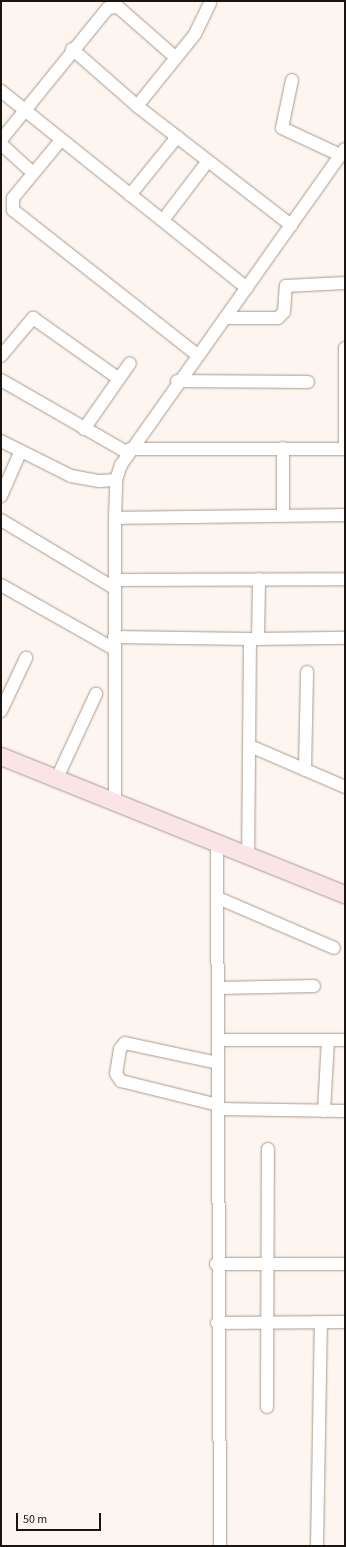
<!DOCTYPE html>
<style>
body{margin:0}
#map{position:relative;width:346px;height:1547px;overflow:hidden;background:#fdf6f0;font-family:"Source Sans 3",sans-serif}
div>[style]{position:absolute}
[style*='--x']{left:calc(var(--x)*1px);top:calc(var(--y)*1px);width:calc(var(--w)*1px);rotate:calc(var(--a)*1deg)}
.roads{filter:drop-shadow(0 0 1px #a9998c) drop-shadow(0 0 1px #a9998c)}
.street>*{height:12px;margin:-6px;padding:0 6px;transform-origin:6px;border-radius:6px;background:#fff}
.secondary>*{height:17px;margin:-8.5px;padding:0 8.5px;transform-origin:8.5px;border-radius:8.5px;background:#fae4e5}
span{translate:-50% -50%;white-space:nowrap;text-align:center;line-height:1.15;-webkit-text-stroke:3px #fdf6f0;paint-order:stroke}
.frame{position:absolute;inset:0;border:2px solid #1a1510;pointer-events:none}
.scale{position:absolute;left:16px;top:1513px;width:85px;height:18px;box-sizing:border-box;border:2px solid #1a1510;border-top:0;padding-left:5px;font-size:12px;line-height:14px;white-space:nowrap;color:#1a1510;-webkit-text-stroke:3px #fdf6f0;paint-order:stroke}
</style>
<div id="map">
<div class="roads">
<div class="street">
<i style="--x:72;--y:49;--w:86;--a:41.2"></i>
<i style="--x:137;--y:106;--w:195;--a:37.7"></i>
<i style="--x:292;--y:80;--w:49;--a:101.8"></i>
<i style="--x:282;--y:128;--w:64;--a:25"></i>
<i style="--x:1;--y:91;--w:315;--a:38.7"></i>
<i style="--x:137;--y:106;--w:92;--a:-51.1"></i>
<i style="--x:195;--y:34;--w:34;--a:-64"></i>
<i style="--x:1;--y:140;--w:170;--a:-51"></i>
<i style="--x:108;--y:8;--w:10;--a:-6"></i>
<i style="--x:118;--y:7;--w:77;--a:41.3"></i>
<i style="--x:61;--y:140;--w:75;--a:129.6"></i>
<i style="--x:13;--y:198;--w:12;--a:90"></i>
<i style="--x:13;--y:210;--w:233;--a:38.2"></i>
<i style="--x:1;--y:144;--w:43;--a:42.2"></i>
<i style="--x:130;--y:195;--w:75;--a:-51"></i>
<i style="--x:163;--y:220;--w:74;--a:-52.7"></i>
<i style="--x:225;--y:318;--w:53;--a:0"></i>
<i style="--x:278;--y:318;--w:8;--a:-45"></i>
<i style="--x:284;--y:312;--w:26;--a:-86"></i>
<i style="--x:286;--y:286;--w:59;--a:-2.9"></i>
<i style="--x:1;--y:356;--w:50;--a:-49.9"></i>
<i style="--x:33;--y:318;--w:105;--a:35.3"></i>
<i style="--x:1;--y:380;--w:146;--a:29.9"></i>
<i style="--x:177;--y:381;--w:131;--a:0.4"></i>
<i style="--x:84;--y:429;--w:80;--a:-55.1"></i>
<i style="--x:1;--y:441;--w:78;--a:26.6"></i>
<i style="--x:71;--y:476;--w:29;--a:10"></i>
<i style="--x:100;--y:481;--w:16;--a:-4"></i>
<i style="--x:283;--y:448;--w:66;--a:90"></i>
<i style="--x:130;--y:449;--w:215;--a:0"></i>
<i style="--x:345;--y:449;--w:101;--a:-90"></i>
<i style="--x:1;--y:496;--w:47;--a:-66.2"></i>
<i style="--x:115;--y:518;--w:230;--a:-0.7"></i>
<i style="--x:1;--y:520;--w:132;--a:31"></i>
<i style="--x:115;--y:580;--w:230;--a:-0.2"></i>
<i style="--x:1;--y:585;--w:130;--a:29.5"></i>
<i style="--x:114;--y:637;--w:136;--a:0.8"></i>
<i style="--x:250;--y:639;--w:215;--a:90.5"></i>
<i style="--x:251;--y:639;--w:7;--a:0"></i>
<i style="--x:258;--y:639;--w:60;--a:-89"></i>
<i style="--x:258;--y:639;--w:87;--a:-0.7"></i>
<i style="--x:1;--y:711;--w:59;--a:-64.7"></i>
<i style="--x:250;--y:746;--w:103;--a:23.3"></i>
<i style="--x:305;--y:770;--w:98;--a:-88.8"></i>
<i style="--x:57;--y:778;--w:93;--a:-65.1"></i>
<i style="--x:115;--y:801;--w:283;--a:-90"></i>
<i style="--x:115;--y:518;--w:38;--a:-88"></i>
<i style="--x:116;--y:480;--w:16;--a:-72"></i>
<i style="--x:121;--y:465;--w:387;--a:-54.7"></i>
<i style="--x:217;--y:842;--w:704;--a:89.76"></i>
<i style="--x:218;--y:898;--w:126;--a:23.3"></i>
<i style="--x:219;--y:988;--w:95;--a:-1.2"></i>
<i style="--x:218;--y:1040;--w:127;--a:0"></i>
<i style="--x:218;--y:1063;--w:95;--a:-167.9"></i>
<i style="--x:125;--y:1043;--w:8;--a:130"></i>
<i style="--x:120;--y:1049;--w:25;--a:99"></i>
<i style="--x:116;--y:1074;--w:9;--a:54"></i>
<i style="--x:121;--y:1081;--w:100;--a:13.9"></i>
<i style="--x:218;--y:1109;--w:127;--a:0.9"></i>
<i style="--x:324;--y:1111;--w:71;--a:-86.8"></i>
<i style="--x:216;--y:1264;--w:129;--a:0"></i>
<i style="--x:217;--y:1323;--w:128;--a:-0.4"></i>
<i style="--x:267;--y:1407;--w:258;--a:-89.8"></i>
<i style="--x:317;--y:1546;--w:224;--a:-89"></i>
</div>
<div class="secondary">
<i style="--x:1;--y:756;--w:371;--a:21.9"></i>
</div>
</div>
<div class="frame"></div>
<div class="scale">50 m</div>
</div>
